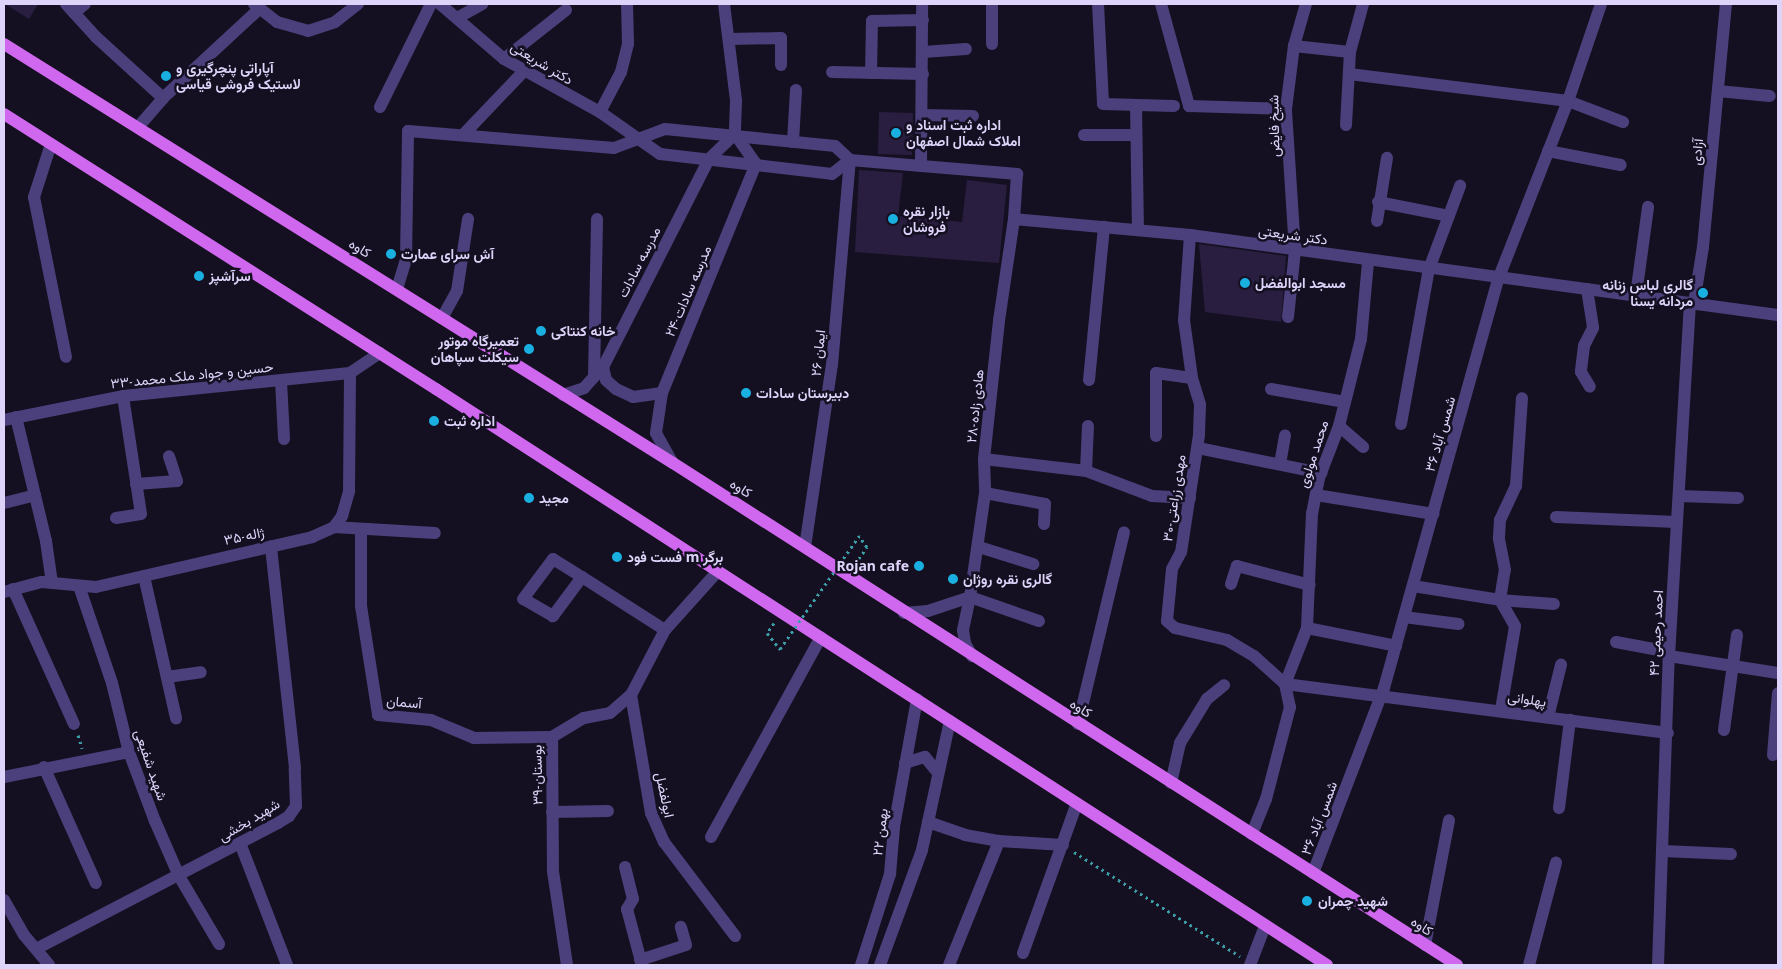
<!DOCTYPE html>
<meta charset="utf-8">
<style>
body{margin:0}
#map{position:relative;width:1782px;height:969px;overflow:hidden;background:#151021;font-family:"Noto Sans",Vazirmatn,sans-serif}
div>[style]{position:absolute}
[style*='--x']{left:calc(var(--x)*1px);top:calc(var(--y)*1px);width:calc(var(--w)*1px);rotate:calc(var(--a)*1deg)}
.building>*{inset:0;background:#2a1e40}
.path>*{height:3px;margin-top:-1.5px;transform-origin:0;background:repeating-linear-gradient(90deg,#3c9ea7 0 2.5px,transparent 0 6.5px)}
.minor>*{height:12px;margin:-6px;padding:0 6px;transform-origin:6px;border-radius:6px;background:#4b407b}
.major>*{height:12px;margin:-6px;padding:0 6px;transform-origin:6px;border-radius:6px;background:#cf68ee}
.path-bridge>*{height:3px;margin-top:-1.5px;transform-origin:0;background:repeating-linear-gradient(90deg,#3c9ea7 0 2.5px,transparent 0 6.5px)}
.dots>*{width:14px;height:14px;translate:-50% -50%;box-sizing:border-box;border:2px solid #151021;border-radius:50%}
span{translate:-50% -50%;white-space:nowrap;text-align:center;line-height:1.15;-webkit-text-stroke:5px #151021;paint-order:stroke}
.street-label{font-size:14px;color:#ded4fa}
.poi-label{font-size:14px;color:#ded4fa;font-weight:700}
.left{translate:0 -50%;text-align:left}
.right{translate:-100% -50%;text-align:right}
.frame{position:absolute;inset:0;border:5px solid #ded4fa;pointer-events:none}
</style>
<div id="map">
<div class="building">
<i style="clip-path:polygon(5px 4px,38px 4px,29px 19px)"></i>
<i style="clip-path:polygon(879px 112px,913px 113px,912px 155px,878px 154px)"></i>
<i style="clip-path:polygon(859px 170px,903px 173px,898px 216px,962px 222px,967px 180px,1007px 185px,999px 263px,855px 252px)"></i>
<i style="clip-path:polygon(1199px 244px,1286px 256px,1281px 322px,1205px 312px)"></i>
</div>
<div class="path">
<i style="--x:855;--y:564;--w:21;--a:-55"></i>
<i style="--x:867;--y:547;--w:14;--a:-126"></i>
<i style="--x:774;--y:623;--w:12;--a:125"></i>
<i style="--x:767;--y:633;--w:21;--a:51"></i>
<i style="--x:78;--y:735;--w:14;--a:73"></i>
<i style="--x:1074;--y:852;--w:196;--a:32.1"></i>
</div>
<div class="minor">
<i style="--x:66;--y:4;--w:45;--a:47.7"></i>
<i style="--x:96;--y:37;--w:91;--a:42.3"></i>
<i style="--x:254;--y:4;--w:29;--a:38"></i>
<i style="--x:277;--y:22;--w:32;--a:16"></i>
<i style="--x:308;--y:31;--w:28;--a:-18"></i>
<i style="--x:335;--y:22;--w:29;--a:-38"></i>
<i style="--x:440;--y:4;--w:84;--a:40.7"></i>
<i style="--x:504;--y:59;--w:110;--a:28.9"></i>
<i style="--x:600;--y:112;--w:73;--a:35"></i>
<i style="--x:660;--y:154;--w:173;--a:6.6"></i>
<i style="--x:832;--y:174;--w:23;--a:-38"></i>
<i style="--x:724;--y:4;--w:98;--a:82.9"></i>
<i style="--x:736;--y:101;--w:33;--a:92"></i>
<i style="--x:992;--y:4;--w:40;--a:90"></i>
<i style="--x:1098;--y:4;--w:100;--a:87.1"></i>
<i style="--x:1103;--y:104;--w:71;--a:1.6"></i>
<i style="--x:1161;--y:4;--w:106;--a:74.6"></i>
<i style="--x:1189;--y:106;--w:97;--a:1.8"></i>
<i style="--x:74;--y:13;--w:14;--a:-39"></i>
<i style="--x:457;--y:18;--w:29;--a:-29"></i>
<i style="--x:730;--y:39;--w:51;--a:-1.1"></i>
<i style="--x:781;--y:38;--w:27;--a:90"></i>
<i style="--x:1294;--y:46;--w:56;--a:6.1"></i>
<i style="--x:923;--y:52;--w:43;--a:-4"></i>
<i style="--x:504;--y:59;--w:79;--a:-38.3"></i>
<i style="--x:832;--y:72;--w:91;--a:1.3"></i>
<i style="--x:871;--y:73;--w:52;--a:-88.9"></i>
<i style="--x:872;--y:21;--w:51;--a:-1.1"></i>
<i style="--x:1349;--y:74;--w:221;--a:7"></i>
<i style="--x:1568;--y:101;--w:59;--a:20.9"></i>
<i style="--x:1718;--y:91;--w:52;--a:5.5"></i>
<i style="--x:1136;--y:105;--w:124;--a:89.1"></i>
<i style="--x:380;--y:107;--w:115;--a:-63.7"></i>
<i style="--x:600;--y:112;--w:45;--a:-62.3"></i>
<i style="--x:621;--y:72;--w:29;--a:-76"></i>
<i style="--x:628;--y:44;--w:40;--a:-91.4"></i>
<i style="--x:922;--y:115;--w:51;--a:1.1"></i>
<i style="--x:1346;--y:125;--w:73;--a:-86.9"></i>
<i style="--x:1350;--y:52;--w:50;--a:-74.8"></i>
<i style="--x:139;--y:126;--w:37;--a:-49"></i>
<i style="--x:163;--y:98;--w:129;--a:-42.8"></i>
<i style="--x:463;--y:135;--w:88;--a:-46.4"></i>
<i style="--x:1084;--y:135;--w:52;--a:0"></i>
<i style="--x:793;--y:142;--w:52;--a:-86.7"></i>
<i style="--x:51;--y:144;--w:56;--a:107.8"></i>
<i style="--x:34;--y:197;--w:163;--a:78.7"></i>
<i style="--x:1548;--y:151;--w:74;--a:10.9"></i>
<i style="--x:921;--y:166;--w:162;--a:-89.6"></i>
<i style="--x:1378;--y:202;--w:72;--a:11.2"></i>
<i style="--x:1014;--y:219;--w:103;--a:98.4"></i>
<i style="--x:999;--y:321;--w:139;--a:96.2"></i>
<i style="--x:984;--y:459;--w:34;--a:88"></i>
<i style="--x:985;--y:493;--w:105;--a:98.2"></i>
<i style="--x:970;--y:597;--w:73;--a:19.2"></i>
<i style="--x:1377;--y:221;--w:64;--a:-81"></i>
<i style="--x:1190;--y:235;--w:85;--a:94"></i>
<i style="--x:1184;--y:320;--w:59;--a:82.1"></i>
<i style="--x:1192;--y:378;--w:28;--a:73"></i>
<i style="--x:1200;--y:405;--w:30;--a:92"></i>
<i style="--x:1199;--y:435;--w:118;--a:98.7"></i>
<i style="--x:1181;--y:552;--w:19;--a:118"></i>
<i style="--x:1172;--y:569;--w:52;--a:95.5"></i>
<i style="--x:1167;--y:621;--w:11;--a:41"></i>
<i style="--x:1175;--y:628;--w:53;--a:13"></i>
<i style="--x:1227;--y:640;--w:31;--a:31"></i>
<i style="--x:1254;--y:656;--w:42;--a:42.1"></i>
<i style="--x:1285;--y:684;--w:24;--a:78"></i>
<i style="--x:1290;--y:707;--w:95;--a:104.6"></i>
<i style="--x:1266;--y:799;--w:38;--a:112"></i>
<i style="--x:1368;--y:262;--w:77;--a:95.2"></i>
<i style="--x:1361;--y:339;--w:90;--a:104.2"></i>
<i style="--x:1339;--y:426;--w:56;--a:111"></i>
<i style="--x:1319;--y:478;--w:36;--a:101"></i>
<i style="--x:1312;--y:513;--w:115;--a:92.5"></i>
<i style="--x:1307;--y:628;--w:60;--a:111.4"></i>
<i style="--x:1285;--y:684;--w:386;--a:7.3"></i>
<i style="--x:397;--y:289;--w:30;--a:-73"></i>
<i style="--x:406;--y:260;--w:129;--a:-89.1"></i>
<i style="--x:408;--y:131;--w:207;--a:4.7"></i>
<i style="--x:614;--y:148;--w:54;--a:-20.4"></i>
<i style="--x:665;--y:129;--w:171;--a:5.7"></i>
<i style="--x:835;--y:146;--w:21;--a:43"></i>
<i style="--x:850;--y:160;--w:168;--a:4.8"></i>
<i style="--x:1017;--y:174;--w:45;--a:93.8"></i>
<i style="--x:1014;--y:219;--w:177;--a:5.2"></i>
<i style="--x:1190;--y:235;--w:593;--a:7.75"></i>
<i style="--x:1587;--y:289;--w:39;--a:81"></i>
<i style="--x:1593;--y:328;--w:20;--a:117"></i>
<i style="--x:1584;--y:346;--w:26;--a:97"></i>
<i style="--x:1581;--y:372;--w:17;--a:59"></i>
<i style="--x:1636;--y:295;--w:89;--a:-82.2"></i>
<i style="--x:1694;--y:303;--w:57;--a:-80.9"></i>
<i style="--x:1703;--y:247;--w:244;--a:-84.6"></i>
<i style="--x:1288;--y:317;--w:67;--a:-84"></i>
<i style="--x:1295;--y:250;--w:141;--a:-93.7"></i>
<i style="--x:1286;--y:109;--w:64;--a:-82.8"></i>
<i style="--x:1294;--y:46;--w:44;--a:-74.1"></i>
<i style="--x:442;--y:318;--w:31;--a:-61"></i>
<i style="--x:457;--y:291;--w:73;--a:-81.3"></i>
<i style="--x:603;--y:367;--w:13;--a:77"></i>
<i style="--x:606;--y:380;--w:13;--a:42"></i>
<i style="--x:616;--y:389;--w:19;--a:25"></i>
<i style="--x:633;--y:397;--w:29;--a:-8"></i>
<i style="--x:594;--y:377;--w:158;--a:-88.9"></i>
<i style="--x:1089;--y:380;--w:154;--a:-84.4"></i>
<i style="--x:281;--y:381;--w:58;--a:87"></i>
<i style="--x:1271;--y:389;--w:75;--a:10"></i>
<i style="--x:563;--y:395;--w:22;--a:-18"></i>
<i style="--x:584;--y:388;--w:28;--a:-48"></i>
<i style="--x:603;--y:367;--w:233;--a:-63"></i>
<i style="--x:709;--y:159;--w:36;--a:-44"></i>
<i style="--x:16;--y:417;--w:128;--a:76.4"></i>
<i style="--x:46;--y:541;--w:42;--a:81.9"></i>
<i style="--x:4;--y:420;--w:121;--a:-11.4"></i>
<i style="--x:123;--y:396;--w:228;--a:-5.8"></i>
<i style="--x:350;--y:373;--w:36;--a:-34"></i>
<i style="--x:1401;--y:424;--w:158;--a:-79.8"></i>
<i style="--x:1429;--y:269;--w:89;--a:-69.5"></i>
<i style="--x:1339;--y:426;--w:32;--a:41"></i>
<i style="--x:1156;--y:436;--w:63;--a:-90"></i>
<i style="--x:1156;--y:373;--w:36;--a:8"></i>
<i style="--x:1198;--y:448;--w:126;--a:11.5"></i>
<i style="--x:984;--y:459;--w:103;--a:6.7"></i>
<i style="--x:1086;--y:471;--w:71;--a:20.7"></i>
<i style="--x:1152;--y:496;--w:38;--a:3"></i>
<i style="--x:672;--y:462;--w:33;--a:-119"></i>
<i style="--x:656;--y:433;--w:40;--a:-81.5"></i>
<i style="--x:662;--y:393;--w:248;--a:-67.7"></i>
<i style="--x:756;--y:164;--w:37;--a:-125"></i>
<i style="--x:1280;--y:464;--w:29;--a:-80"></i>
<i style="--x:1086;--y:471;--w:45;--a:-87.5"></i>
<i style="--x:136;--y:484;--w:41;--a:-4.2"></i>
<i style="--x:177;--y:481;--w:26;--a:-108"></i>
<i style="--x:985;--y:493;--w:61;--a:10.4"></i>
<i style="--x:1045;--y:504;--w:20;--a:93"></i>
<i style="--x:1316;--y:495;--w:119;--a:9.2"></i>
<i style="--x:1679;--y:496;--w:59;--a:1.9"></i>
<i style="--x:4;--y:503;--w:32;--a:-14"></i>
<i style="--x:1556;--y:517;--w:121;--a:2.4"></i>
<i style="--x:116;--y:518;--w:25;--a:-9"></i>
<i style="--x:141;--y:514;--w:119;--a:-98.7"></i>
<i style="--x:334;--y:527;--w:101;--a:3.4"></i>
<i style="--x:361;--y:529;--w:77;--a:90"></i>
<i style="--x:361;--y:606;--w:110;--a:81.1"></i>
<i style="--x:378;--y:715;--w:53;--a:5.4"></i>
<i style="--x:431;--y:720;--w:47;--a:22.7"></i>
<i style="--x:474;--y:738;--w:78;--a:-0.7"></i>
<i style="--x:805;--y:547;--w:184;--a:-81.6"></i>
<i style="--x:832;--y:365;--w:206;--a:-85"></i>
<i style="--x:979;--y:547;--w:57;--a:17.5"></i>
<i style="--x:144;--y:576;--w:146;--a:77.3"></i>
<i style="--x:582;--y:577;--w:49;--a:126.6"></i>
<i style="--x:553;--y:616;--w:34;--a:-150"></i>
<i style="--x:523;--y:599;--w:50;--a:-53.1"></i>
<i style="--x:553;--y:559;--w:34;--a:32"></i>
<i style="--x:582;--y:577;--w:98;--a:32.6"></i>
<i style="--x:1231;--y:584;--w:19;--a:-72"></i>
<i style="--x:1237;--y:566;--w:75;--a:14.6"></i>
<i style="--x:79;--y:586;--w:102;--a:71.2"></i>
<i style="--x:112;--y:683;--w:71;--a:76.2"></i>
<i style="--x:129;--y:752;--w:74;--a:69.4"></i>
<i style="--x:155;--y:821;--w:60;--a:66.4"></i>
<i style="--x:179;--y:876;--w:79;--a:59.5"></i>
<i style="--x:1413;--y:586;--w:88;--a:9.1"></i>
<i style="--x:1500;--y:600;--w:54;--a:4.2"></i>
<i style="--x:13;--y:589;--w:148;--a:65.7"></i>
<i style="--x:4;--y:592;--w:39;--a:-15"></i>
<i style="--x:42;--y:582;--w:54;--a:5.3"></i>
<i style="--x:96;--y:587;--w:222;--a:-13"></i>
<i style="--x:312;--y:537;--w:24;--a:-24"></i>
<i style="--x:334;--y:527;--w:14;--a:-54"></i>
<i style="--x:342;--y:516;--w:26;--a:-74"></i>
<i style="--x:349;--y:491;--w:118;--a:-89.5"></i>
<i style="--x:904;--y:613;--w:24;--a:-5"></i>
<i style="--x:928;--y:611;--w:44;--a:-18.4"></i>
<i style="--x:970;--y:597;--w:34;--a:102"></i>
<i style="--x:963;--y:630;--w:13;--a:81"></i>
<i style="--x:965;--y:643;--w:15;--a:62"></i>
<i style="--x:1404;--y:617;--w:55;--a:7.3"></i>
<i style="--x:1307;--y:628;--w:91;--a:11.4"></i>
<i style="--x:1616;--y:642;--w:49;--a:10.6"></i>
<i style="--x:1664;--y:651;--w:7;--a:45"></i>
<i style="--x:1669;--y:656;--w:110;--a:8.9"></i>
<i style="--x:167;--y:677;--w:34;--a:-8"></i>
<i style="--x:631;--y:695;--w:120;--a:80.4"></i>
<i style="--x:651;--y:813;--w:32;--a:66"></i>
<i style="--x:664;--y:842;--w:118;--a:52.9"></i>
<i style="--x:1501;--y:710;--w:85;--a:-80.5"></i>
<i style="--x:1515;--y:626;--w:30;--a:-120"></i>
<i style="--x:1500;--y:600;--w:30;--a:-81"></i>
<i style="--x:1505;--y:570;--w:33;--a:-101"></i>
<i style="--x:1499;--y:538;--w:18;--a:-87"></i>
<i style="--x:1500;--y:520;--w:38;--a:-65"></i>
<i style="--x:1516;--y:486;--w:88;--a:-86.1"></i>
<i style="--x:1548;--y:717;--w:54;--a:-76"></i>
<i style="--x:1078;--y:724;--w:197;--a:-76.5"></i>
<i style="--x:1724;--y:730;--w:96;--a:-82.2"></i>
<i style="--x:1773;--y:755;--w:62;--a:-85.4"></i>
<i style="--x:905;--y:763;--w:21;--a:-17"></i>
<i style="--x:925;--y:757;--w:19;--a:51"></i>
<i style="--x:44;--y:767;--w:127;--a:65.9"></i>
<i style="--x:4;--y:777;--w:127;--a:-11.3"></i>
<i style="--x:1171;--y:783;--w:41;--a:-77.3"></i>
<i style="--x:1180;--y:743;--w:52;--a:-58.5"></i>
<i style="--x:1207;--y:699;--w:22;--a:-39"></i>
<i style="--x:1559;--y:808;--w:89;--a:-82.9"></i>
<i style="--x:552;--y:812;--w:56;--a:-1"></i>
<i style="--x:928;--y:822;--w:39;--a:19"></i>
<i style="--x:965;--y:835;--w:35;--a:10"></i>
<i style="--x:999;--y:841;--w:64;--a:3.6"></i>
<i style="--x:711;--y:837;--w:228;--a:-61.2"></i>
<i style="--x:240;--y:843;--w:131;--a:68.9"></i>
<i style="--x:1663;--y:851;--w:68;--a:2.5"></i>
<i style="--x:625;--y:867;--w:33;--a:76"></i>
<i style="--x:633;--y:899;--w:12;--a:121"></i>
<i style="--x:627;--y:909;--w:58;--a:75"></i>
<i style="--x:1313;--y:873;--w:198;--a:-69"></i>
<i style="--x:1384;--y:688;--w:427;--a:-74.4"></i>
<i style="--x:1499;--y:277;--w:189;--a:-68.6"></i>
<i style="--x:1568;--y:101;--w:102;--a:-71.2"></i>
<i style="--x:4;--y:900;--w:40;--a:60.3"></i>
<i style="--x:24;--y:935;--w:39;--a:50"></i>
<i style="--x:1425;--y:945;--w:127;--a:-79.1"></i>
<i style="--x:36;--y:949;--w:273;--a:-27.5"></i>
<i style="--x:278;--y:823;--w:13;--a:-32"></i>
<i style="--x:289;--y:816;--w:12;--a:-55"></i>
<i style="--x:296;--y:806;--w:38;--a:-92"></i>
<i style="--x:295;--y:768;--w:223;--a:-96.2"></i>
<i style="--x:1023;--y:953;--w:159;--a:-70.2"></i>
<i style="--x:640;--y:960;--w:48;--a:-18.1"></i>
<i style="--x:686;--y:945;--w:19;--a:-106"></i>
<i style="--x:567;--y:965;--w:95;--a:-98.5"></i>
<i style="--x:553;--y:871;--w:134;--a:-90.4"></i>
<i style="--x:552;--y:737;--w:37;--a:-31"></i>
<i style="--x:584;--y:718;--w:26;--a:-11"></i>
<i style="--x:610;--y:713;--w:28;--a:-41"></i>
<i style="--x:631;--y:695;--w:73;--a:-62.4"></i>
<i style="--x:665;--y:630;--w:79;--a:-48.1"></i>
<i style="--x:861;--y:965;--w:96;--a:-72.3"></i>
<i style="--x:890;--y:874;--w:47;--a:-85.1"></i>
<i style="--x:894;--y:827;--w:130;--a:-79.8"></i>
<i style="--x:880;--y:965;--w:122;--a:-69.9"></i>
<i style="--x:922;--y:850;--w:132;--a:-77.8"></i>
<i style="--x:949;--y:965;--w:134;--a:-68"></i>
<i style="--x:1250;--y:965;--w:42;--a:-69"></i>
<i style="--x:1529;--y:965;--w:106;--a:-75.2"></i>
<i style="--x:1658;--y:965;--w:309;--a:-88"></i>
<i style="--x:1669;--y:656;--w:354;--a:-86.6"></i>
</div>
<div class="major">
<i style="--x:4;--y:44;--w:789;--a:32.06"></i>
<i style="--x:673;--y:463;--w:931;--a:32.63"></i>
<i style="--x:4;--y:114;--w:512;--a:32.48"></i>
<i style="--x:436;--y:389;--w:1061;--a:32.88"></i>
</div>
<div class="path-bridge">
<i style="--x:780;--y:649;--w:138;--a:-55"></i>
</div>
<div class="dots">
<i style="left:166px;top:76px;background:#19b0e1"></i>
<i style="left:896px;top:133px;background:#19b0e1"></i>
<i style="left:893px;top:219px;background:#19b0e1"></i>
<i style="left:391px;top:254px;background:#19b0e1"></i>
<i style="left:199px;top:276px;background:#19b0e1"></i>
<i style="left:1245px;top:283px;background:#19b0e1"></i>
<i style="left:1703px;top:293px;background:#19b0e1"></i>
<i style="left:541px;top:331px;background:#19b0e1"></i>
<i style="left:529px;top:349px;background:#19b0e1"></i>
<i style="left:746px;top:393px;background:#19b0e1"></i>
<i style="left:434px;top:421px;background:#19b0e1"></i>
<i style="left:529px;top:498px;background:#19b0e1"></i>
<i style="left:617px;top:557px;background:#19b0e1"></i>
<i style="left:919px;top:566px;background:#19b0e1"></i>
<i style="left:953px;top:579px;background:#19b0e1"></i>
<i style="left:1307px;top:901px;background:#19b0e1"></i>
</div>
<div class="street-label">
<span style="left:542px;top:63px;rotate:31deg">دکتر شریعتی</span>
<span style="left:1274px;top:126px;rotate:-91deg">شیخ فایض</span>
<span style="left:1697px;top:152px;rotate:-85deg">آزادی</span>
<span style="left:1293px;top:235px;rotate:8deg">دکتر شریعتی</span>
<span style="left:360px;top:248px;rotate:32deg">کاوه</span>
<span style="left:639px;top:262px;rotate:-63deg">مدرسه سادات</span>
<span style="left:688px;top:291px;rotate:-67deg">۲۴-مدرسه سادات</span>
<span style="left:818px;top:353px;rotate:-84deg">۲۶ ایمان</span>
<span style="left:192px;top:375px;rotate:-6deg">۳۳-حسین و جواد ملک محمد</span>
<span style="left:975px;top:406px;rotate:-84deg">۲۸-هادی زاده</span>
<span style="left:1440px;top:434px;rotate:-74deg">شمس آباد ۳۶</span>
<span style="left:1313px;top:454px;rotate:-72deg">محمد مولوی</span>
<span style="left:741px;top:488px;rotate:32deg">کاوه</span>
<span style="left:1174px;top:498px;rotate:-81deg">۳۰-مهدی زراعتی</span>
<span style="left:244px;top:536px;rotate:-12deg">۳۵-ژاله</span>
<span style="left:1656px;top:633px;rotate:-87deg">۴۲ احمد رحیمی</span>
<span style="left:1527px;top:699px;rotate:8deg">پهلوانی</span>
<span style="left:404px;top:702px;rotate:5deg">آسمان</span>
<span style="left:1081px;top:708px;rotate:32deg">کاوه</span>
<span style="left:151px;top:765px;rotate:71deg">شهید شفیعی</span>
<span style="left:537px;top:775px;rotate:-91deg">۳۹-بوستان</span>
<span style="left:665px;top:795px;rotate:78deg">ابولفضل</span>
<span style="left:1319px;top:818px;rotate:-69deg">شمس آباد ۳۶</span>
<span style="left:249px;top:820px;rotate:-31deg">شهید بخشی</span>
<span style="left:880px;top:832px;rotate:-83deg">۲۲ بهمن</span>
<span style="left:1422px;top:926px;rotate:33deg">کاوه</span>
</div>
<div class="poi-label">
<span class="left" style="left:176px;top:76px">آپاراتی پنچرگیری و<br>لاستیک فروشی قیاسی</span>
<span class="left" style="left:906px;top:133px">اداره ثبت اسناد و<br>املاک شمال اصفهان</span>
<span class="left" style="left:903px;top:219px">بازار نقره<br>فروشان</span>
<span class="left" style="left:401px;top:254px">آش سرای عمارت</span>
<span class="left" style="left:209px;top:276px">سرآشپز</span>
<span class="left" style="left:1255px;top:283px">مسجد ابوالفضل</span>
<span class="right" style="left:1693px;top:293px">گالری لباس زنانه<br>مردانه یسنا</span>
<span class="left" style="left:551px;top:331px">خانه کنتاکی</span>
<span class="right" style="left:519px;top:349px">تعمیرگاه موتور<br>سیکلت سپاهان</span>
<span class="left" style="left:756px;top:393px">دبیرستان سادات</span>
<span class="left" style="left:444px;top:421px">اداره ثبت</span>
<span class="left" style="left:539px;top:498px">مجید</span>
<span class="left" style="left:627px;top:557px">فست فود m برگر</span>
<span class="right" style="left:909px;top:566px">Rojan cafe</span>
<span class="left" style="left:963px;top:579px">گالری نقره روژان</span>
<span class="left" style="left:1318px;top:901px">شهید چمران</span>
</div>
<div class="frame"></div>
</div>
